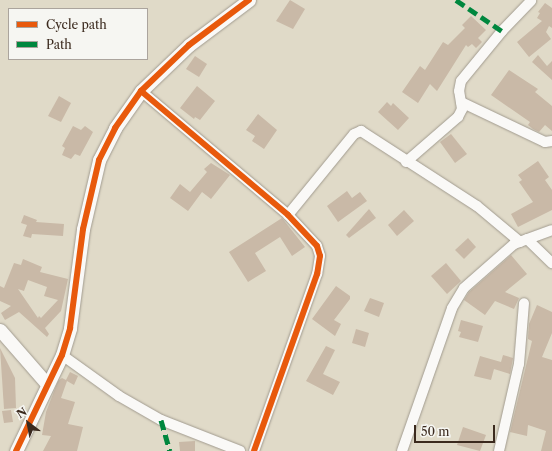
<!DOCTYPE html>
<style>
body{margin:0}
#map{position:relative;width:552px;height:451px;overflow:hidden;background:#e0dac8;font-family:"Libre Caslon Text",serif}
div>[style]{position:absolute}
[style*='--x']{left:calc(var(--x)*1px);top:calc(var(--y)*1px);width:calc(var(--w)*1px);rotate:calc(var(--a)*1deg)}
.building>*{inset:0;background:#c9b9a7}
.roads{filter:drop-shadow(0 0 1px #a19b8f) drop-shadow(0 0 1px #a19b8f)}
.minor>*{height:10px;margin:-5px;padding:0 5px;transform-origin:5px;border-radius:5px;background:#faf9f7}
.tertiary>*{height:13px;margin:-6.5px;padding:0 6.5px;transform-origin:6.5px;border-radius:6.5px;background:#faf9f7}
.quiet>*{height:5px;margin-top:-2.5px;transform-origin:0;background:repeating-linear-gradient(90deg,#00873e 0 10px,transparent 0 15px)}
.cycleway>*{height:6px;margin:-3px;padding:0 3px;transform-origin:3px;border-radius:3px;background:#e8590c}
span{translate:-50% -50%;white-space:nowrap;text-align:center;line-height:1.15;-webkit-text-stroke:3px #f6f6f2;paint-order:stroke}
.legend{position:absolute;left:8px;top:8px;width:140px;height:52px;box-sizing:border-box;background:#f6f6f2;border:1px solid #aba49d;margin:0;padding:5px 7px;list-style:none;font-size:12px;color:#3b2a1e}
.legend li{display:flex;align-items:center;gap:8px;height:20px}
.legend b{width:20px;border:1px solid #aba49d}
.north{position:absolute;left:8px;top:403px;width:40px;height:40px;-webkit-text-stroke:3px #f6f6f2;paint-order:stroke;rotate:328deg;font-size:11px;font-weight:700;line-height:16px;text-align:center;color:#3b2a1e}
.north::after{content:'';display:block;margin:auto;width:14px;height:18px;background:#3b2a1e;clip-path:polygon(50% 0,100% 100%,50% 72%,0 100%)}
.scale{position:absolute;left:414px;top:425px;width:81px;height:18px;box-sizing:border-box;border:2px solid #3b2a1e;border-top:0;padding-left:5px;font-size:12px;line-height:14px;white-space:nowrap;color:#3b2a1e;-webkit-text-stroke:3px #f6f6f2;paint-order:stroke}
</style>
<div id="map">
<div class="building">
<i style="clip-path:polygon(290px 0,305px 9px,293px 29px,276px 21px)"></i>
<i style="clip-path:polygon(545px 3px,552px 8px,552px 28px,549px 26px,546px 32px,551px 39px,529px 57px,517px 42px,542px 21px,537px 18px,540px 13px,538px 12px)"></i>
<i style="clip-path:polygon(471px 16px,486px 30px,478px 38px,482px 42px,476px 48px,472px 44px,468px 47px,466px 45px,437px 91px,430px 84px,418px 103px,402px 92px,420px 66px,425px 70px,443px 42px,448px 45px,465px 28px,462px 25px)"></i>
<i style="clip-path:polygon(538px 55px,547px 66px,552px 61px,552px 80px,532px 62px)"></i>
<i style="clip-path:polygon(195px 56px,207px 64px,199px 77px,186px 69px)"></i>
<i style="clip-path:polygon(509px 70px,538px 89px,535px 92px,552px 106px,552px 131px,545px 125px,539px 132px,533px 129px,528px 125px,530px 122px,491px 95px)"></i>
<i style="clip-path:polygon(197px 86px,215px 101px,200px 120px,195px 117px,194px 119px,180px 108px)"></i>
<i style="clip-path:polygon(59px 96px,71px 103px,61px 122px,48px 116px)"></i>
<i style="clip-path:polygon(387px 102px,391px 106px,393px 103px,409px 118px,398px 130px,378px 112px)"></i>
<i style="clip-path:polygon(258px 114px,277px 130px,264px 149px,252px 141px,255px 136px,246px 130px)"></i>
<i style="clip-path:polygon(73px 126px,81px 130px,85px 126px,93px 132px,80px 156px,75px 154px,71px 159px,62px 155px,65px 148px,62px 146px)"></i>
<i style="clip-path:polygon(451px 134px,467px 154px,455px 163px,440px 142px)"></i>
<i style="clip-path:polygon(538px 161px,549px 177px,545px 180px,552px 190px,552px 210px,518px 227px,511px 214px,533px 202px,519px 182px,522px 180px,518px 175px)"></i>
<i style="clip-path:polygon(211px 163px,230px 175px,211px 199px,202px 192px,188px 211px,170px 198px,180px 184px,190px 192px,207px 172px,204px 169px)"></i>
<i style="clip-path:polygon(347px 191px,352px 198px,360px 192px,367px 201px,338px 222px,327px 206px)"></i>
<i style="clip-path:polygon(369px 209px,376px 218px,349px 238px,346px 235px)"></i>
<i style="clip-path:polygon(404px 210px,414px 221px,397px 236px,388px 225px)"></i>
<i style="clip-path:polygon(24px 215px,37px 220px,36px 222px,64px 224px,63px 236px,32px 234px,31px 238px,23px 236px,27px 225px,21px 223px)"></i>
<i style="clip-path:polygon(282px 218px,305px 247px,292px 256px,280px 237px,255px 253px,266px 271px,248px 282px,229px 252px)"></i>
<i style="clip-path:polygon(468px 238px,476px 247px,464px 259px,455px 250px)"></i>
<i style="clip-path:polygon(511px 255px,527px 274px,505px 292px,519px 298px,514px 309px,495px 301px,485px 315px,464px 300px,469px 292px)"></i>
<i style="clip-path:polygon(evenodd,23px 259px,42px 267px,40px 272px,68px 279px,61px 311px,45px 328px,49px 334px,47px 337px,19px 312px,5px 320px,1px 313px,11px 306px,0 301px,0 286px,4px 288px,14px 263px,21px 265px,23px 259px,28px 280px,47px 287px,44px 296px,58px 300px,41px 318px,39px 316px,38px 318px,18px 289px,24px 291px,28px 280px)"></i>
<i style="clip-path:polygon(446px 263px,461px 281px,447px 294px,431px 276px)"></i>
<i style="clip-path:polygon(336px 286px,350px 296px,350px 299px,334px 320px,341px 324px,335px 336px,312px 319px)"></i>
<i style="clip-path:polygon(370px 298px,384px 303px,379px 317px,364px 311px)"></i>
<i style="clip-path:polygon(537px 305px,552px 312px,552px 333px,542px 357px,552px 360px,552px 451px,541px 451px,546px 431px,528px 425px,527px 436px,510px 432px,532px 341px,528px 339px,529px 324px)"></i>
<i style="clip-path:polygon(461px 320px,483px 326px,478px 342px,459px 337px,461px 332px,458px 331px)"></i>
<i style="clip-path:polygon(356px 329px,369px 333px,365px 347px,352px 343px)"></i>
<i style="clip-path:polygon(326px 346px,335px 350px,323px 374px,340px 382px,333px 395px,306px 381px)"></i>
<i style="clip-path:polygon(0 348px,15px 378px,16px 408px,4px 409px)"></i>
<i style="clip-path:polygon(503px 355px,513px 358px,510px 374px,494px 369px,491px 380px,474px 376px,480px 356px,501px 362px)"></i>
<i style="clip-path:polygon(70px 372px,78px 376px,74px 385px,67px 381px,61px 398px,75px 402px,68px 424px,83px 427px,77px 451px,43px 451px,51px 436px,42px 435px,46px 412px,58px 381px,62px 378px,66px 380px)"></i>
<i style="clip-path:polygon(11px 410px,13px 422px,4px 423px,2px 411px)"></i>
<i style="clip-path:polygon(463px 427px,486px 435px,480px 451px,457px 445px)"></i>
<i style="clip-path:polygon(195px 441px,195px 451px,180px 451px,179px 442px)"></i>
</div>
<div class="roads">
<div class="minor">
<i style="--x:141;--y:91;--w:192;--a:40.1"></i>
<i style="--x:288;--y:215;--w:42;--a:46.9"></i>
<i style="--x:317;--y:246;--w:10;--a:73"></i>
<i style="--x:320;--y:256;--w:18;--a:99"></i>
<i style="--x:317;--y:274;--w:188;--a:109.6"></i>
<i style="--x:461;--y:102;--w:93;--a:25.5"></i>
<i style="--x:545;--y:142;--w:7;--a:-8"></i>
<i style="--x:406;--y:162;--w:69;--a:-40.9"></i>
<i style="--x:458;--y:117;--w:9;--a:-63"></i>
<i style="--x:462;--y:109;--w:18;--a:-99"></i>
<i style="--x:459;--y:91;--w:10;--a:-79"></i>
<i style="--x:461;--y:81;--w:65;--a:-50.6"></i>
<i style="--x:502;--y:31;--w:42;--a:-46"></i>
<i style="--x:288;--y:215;--w:104;--a:-50.8"></i>
<i style="--x:354;--y:134;--w:8;--a:-23"></i>
<i style="--x:361;--y:131;--w:138;--a:32.9"></i>
<i style="--x:477;--y:206;--w:56;--a:39.9"></i>
<i style="--x:527;--y:239;--w:35;--a:44"></i>
<i style="--x:62;--y:355;--w:70;--a:35.7"></i>
<i style="--x:119;--y:396;--w:48;--a:29.7"></i>
<i style="--x:161;--y:420;--w:85;--a:21.4"></i>
<i style="--x:402;--y:451;--w:151;--a:-70.7"></i>
<i style="--x:452;--y:308;--w:23;--a:-59"></i>
<i style="--x:464;--y:288;--w:67;--a:-41.3"></i>
<i style="--x:514;--y:244;--w:40;--a:-20.2"></i>
<i style="--x:499;--y:451;--w:89;--a:-77.1"></i>
<i style="--x:519;--y:364;--w:61;--a:-85.3"></i>
</div>
<div class="tertiary">
<i style="--x:0;--y:330;--w:72;--a:49"></i>
<i style="--x:16;--y:451;--w:106;--a:-64.4"></i>
<i style="--x:62;--y:355;--w:28;--a:-73"></i>
<i style="--x:70;--y:328;--w:100;--a:-82.5"></i>
<i style="--x:83;--y:229;--w:71;--a:-76.9"></i>
<i style="--x:99;--y:160;--w:36;--a:-63"></i>
<i style="--x:115;--y:128;--w:45;--a:-54.9"></i>
<i style="--x:141;--y:91;--w:66;--a:-43.8"></i>
<i style="--x:189;--y:45;--w:75;--a:-36.9"></i>
</div>
</div>
<div class="quiet">
<i style="--x:456;--y:0;--w:55;--a:34"></i>
<i style="--x:161;--y:420;--w:32;--a:74"></i>
</div>
<div class="cycleway">
<i style="--x:141;--y:91;--w:192;--a:40.1"></i>
<i style="--x:288;--y:215;--w:42;--a:46.9"></i>
<i style="--x:317;--y:246;--w:10;--a:73"></i>
<i style="--x:320;--y:256;--w:18;--a:99"></i>
<i style="--x:317;--y:274;--w:188;--a:109.6"></i>
<i style="--x:16;--y:451;--w:106;--a:-64.4"></i>
<i style="--x:62;--y:355;--w:28;--a:-73"></i>
<i style="--x:70;--y:328;--w:100;--a:-82.5"></i>
<i style="--x:83;--y:229;--w:71;--a:-76.9"></i>
<i style="--x:99;--y:160;--w:36;--a:-63"></i>
<i style="--x:115;--y:128;--w:45;--a:-54.9"></i>
<i style="--x:141;--y:91;--w:66;--a:-43.8"></i>
<i style="--x:189;--y:45;--w:75;--a:-36.9"></i>
</div>
<ul class="legend">
<li><b style="height:5px;background:#e8590c"></b>Cycle path</li>
<li><b style="height:5px;background:#00873e"></b>Path</li>
</ul>
<div class="north">N</div>
<div class="scale">50 m</div>
</div>
